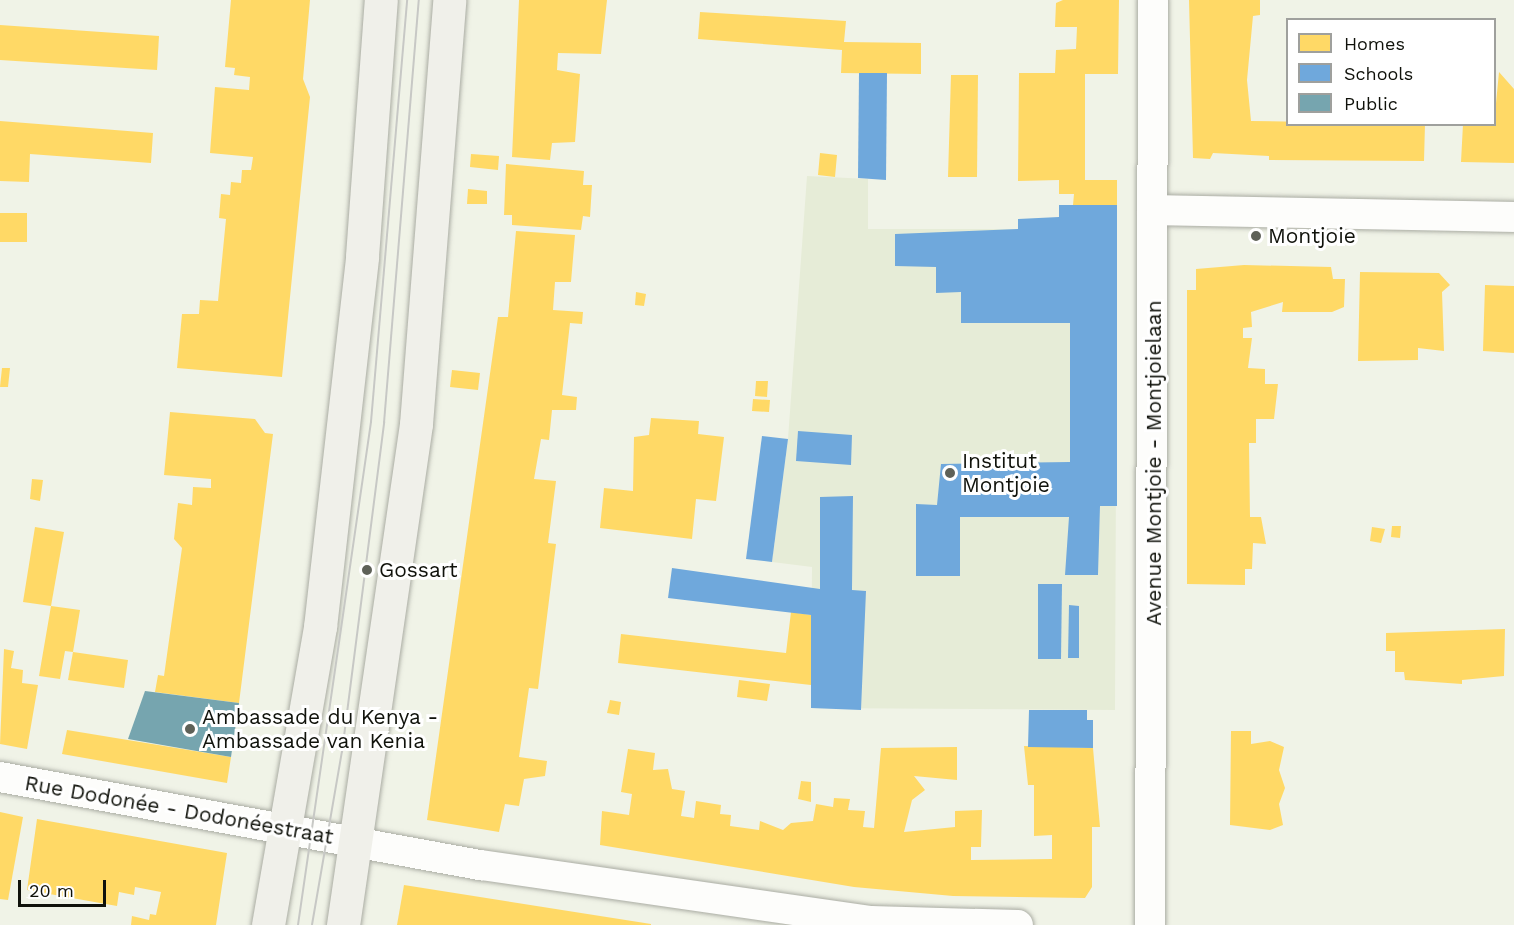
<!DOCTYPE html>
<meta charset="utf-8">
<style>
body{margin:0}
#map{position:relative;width:1514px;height:925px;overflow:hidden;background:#f0f3e7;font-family:"Work Sans",sans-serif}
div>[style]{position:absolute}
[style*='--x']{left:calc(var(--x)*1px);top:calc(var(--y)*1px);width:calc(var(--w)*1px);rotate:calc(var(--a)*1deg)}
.built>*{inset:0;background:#e6ecd7}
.homes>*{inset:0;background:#ffd966}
.schools>*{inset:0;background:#6fa8dc}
.public>*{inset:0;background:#76a5af}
.roads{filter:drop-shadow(0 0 2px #aaaca3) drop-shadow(0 0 2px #aaaca3)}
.street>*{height:30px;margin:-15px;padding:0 15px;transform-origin:15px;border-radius:15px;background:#fdfdfb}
.secondary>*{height:33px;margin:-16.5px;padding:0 16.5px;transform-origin:16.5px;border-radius:16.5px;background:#f0f0ea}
.tram>*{height:1.5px;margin:-0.75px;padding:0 0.75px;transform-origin:0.75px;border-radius:0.75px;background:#c7c8c5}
.dots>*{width:16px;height:16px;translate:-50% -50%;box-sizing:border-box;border:3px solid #fff;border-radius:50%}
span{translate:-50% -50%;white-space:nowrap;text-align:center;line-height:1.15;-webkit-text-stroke:6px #fff;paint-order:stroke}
.poi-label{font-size:21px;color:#10120b}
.left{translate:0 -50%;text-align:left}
.street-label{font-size:21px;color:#10120b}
.legend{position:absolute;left:1286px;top:18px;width:210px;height:108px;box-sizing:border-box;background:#fff;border:2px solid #9fa09d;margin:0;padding:8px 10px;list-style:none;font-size:18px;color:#10120b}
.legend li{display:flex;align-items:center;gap:12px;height:30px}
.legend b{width:30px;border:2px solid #9fa09d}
.scale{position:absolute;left:18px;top:880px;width:88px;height:27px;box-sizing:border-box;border:3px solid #10120b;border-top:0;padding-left:8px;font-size:18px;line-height:21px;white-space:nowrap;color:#10120b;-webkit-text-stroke:4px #fff;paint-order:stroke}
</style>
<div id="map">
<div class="built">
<i style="clip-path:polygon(807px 176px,868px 179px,868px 229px,1117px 229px,1115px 710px,811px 708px,812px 567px,772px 562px,788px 439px)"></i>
</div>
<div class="homes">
<i style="clip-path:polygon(231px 0,310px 0,303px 79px,310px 97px,282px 377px,177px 368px,182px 314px,199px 314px,200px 300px,218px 301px,226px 219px,219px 218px,221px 194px,230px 195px,231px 182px,241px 183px,242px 170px,251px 170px,253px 157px,210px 153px,215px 87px,249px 90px,250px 77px,234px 75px,235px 68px,225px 67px)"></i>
<i style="clip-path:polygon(519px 0,607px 0,601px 54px,558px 53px,557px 70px,580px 74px,575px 142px,552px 143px,550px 160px,512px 157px)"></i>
<i style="clip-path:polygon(1063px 0,1119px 0,1118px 74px,1085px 74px,1085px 180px,1117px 180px,1117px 205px,1073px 205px,1074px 194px,1059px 194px,1059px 180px,1018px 181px,1019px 73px,1055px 73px,1056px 50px,1076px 49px,1077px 27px,1055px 27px,1056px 3px)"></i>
<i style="clip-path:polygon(1189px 0,1260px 0,1260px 15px,1253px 16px,1247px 80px,1251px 121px,1425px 124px,1424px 161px,1269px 160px,1269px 156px,1213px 153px,1210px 159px,1193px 158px)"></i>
<i style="clip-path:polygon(700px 12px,846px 21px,844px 42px,921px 43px,921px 74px,841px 73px,842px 50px,698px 39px)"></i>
<i style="clip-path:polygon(0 25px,159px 36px,157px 70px,0 60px)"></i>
<i style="clip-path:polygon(1499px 72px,1514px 89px,1514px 163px,1461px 162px,1463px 124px,1494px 124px)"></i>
<i style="clip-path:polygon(951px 75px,978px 75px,977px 177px,948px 177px)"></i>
<i style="clip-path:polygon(0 121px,153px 133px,151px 163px,30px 154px,29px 182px,0 181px)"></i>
<i style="clip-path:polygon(820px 153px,837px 155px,835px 177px,818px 175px)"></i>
<i style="clip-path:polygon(471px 154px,499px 156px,498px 170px,470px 167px)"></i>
<i style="clip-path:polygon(506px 164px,584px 171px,583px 185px,592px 185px,590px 217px,583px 216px,581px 230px,512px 225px,512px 215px,504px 215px)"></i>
<i style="clip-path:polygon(468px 189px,487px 191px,487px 204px,467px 204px)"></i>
<i style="clip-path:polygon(0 213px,27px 213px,27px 242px,0 242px)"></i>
<i style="clip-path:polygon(516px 231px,575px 235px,571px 282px,555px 282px,553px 310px,583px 312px,582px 324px,570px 323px,562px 395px,577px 397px,576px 410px,552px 410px,549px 440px,541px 439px,534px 479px,556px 481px,548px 543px,556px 544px,538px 689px,529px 688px,519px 757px,547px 761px,545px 776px,524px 779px,519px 806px,505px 804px,499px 832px,427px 820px,498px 317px,508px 317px)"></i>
<i style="clip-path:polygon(1244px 265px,1331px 267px,1333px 279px,1345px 279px,1344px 307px,1332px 312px,1282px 312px,1283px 302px,1251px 312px,1252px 327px,1243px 328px,1243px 338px,1252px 338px,1248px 368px,1265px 369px,1265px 384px,1278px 384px,1274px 419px,1256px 419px,1256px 443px,1249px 443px,1250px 517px,1261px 517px,1266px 544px,1253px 543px,1252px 569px,1245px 569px,1245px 585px,1187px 584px,1187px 290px,1196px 290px,1196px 269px)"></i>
<i style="clip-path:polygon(1360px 272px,1439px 273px,1450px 285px,1442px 292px,1444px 351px,1418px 348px,1418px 360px,1358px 361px)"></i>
<i style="clip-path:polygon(1485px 285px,1514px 286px,1514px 353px,1483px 351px)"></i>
<i style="clip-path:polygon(636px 292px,646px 294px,644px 306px,635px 305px)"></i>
<i style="clip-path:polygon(2px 368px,10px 368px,8px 387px,0 387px)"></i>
<i style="clip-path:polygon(452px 370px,480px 373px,478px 390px,450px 387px)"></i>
<i style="clip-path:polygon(756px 381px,768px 381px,767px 397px,755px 396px)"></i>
<i style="clip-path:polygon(753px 399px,770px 400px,769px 412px,752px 411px)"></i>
<i style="clip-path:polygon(170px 412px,255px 419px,265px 433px,273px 434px,239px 703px,155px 692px,158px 675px,164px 676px,182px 548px,174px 539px,178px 503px,192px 505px,193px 487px,211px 488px,211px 479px,164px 475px)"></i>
<i style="clip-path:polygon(651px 418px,699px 421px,698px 434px,724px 437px,716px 501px,696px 499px,692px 539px,600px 528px,604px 488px,633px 491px,634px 437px,649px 435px)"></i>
<i style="clip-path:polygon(32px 479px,43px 480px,40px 501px,30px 499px)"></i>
<i style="clip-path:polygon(1392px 526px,1401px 526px,1400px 538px,1391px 537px)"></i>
<i style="clip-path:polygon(35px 527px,64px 532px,51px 606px,23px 602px)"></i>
<i style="clip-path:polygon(1372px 527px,1385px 529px,1381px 543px,1370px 541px)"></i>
<i style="clip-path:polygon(51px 606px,80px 610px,73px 652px,65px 651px,60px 679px,39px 676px)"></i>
<i style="clip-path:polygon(791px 612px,811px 615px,811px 685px,618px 663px,621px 634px,786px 653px)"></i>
<i style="clip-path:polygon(1505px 629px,1504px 676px,1462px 680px,1462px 684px,1405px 680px,1404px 672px,1395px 672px,1395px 651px,1386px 651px,1386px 633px)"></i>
<i style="clip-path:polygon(4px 649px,14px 651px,11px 668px,23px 670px,22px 683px,38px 685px,27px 749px,0 744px)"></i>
<i style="clip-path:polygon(73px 652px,128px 660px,124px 688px,68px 680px)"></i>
<i style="clip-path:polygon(739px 680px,770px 684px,767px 701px,737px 697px)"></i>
<i style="clip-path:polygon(610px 700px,621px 702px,619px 715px,607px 713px)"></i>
<i style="clip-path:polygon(67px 730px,231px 757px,227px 783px,62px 754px)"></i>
<i style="clip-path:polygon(1231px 731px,1251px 731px,1251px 744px,1270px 741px,1284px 747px,1279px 770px,1285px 788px,1279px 804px,1283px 825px,1270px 830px,1230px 825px)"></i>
<i style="clip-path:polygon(1024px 746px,1093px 748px,1100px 827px,1092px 827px,1092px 887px,1085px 898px,953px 896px,854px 887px,600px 845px,602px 811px,629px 815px,632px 794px,621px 792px,628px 749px,655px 753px,653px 770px,668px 769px,672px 789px,685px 791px,681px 816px,694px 818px,696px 801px,721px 805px,720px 814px,731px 815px,730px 826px,759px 830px,760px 821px,783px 830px,791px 823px,813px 821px,816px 804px,833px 807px,834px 798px,850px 799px,848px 810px,865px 811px,863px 827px,874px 828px,881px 748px,957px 747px,957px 780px,914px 776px,925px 790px,912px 800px,904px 832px,955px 827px,955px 811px,982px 810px,981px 847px,971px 847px,971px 860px,1052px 859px,1052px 835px,1034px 836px,1034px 785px,1028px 785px)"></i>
<i style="clip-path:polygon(801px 781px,811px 782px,811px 802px,798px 799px)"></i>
<i style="clip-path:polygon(0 812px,23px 817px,8px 900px,0 899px)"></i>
<i style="clip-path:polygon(37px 819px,227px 853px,216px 925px,131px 925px,132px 916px,149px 920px,150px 914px,156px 915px,161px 892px,135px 887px,134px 895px,119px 892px,117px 906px,27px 890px)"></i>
<i style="clip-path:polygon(404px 885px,651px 924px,651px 925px,397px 925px)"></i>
</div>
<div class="schools">
<i style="clip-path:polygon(859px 73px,887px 73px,886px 180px,858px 178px)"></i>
<i style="clip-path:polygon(1059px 205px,1117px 205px,1117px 506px,1100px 506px,1098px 575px,1065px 575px,1069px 517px,960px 517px,960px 576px,916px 576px,916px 504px,937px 505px,941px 464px,1070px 462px,1070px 323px,961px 323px,961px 292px,936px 293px,936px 267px,895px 266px,895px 234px,1018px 229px,1018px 219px,1059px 217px)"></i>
<i style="clip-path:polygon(798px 431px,852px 435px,851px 465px,796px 461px)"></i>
<i style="clip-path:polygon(762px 436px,788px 439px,772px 562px,746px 559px)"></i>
<i style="clip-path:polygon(853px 496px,852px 590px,866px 591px,861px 710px,811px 708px,811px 615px,668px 598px,672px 568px,820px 589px,820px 497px)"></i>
<i style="clip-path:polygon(1038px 584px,1062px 584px,1061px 659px,1038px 659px)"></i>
<i style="clip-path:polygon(1069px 605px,1079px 606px,1079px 658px,1068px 658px)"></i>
<i style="clip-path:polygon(1029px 710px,1087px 710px,1087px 720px,1093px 720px,1093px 748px,1028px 747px)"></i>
</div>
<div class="public">
<i style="clip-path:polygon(145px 691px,239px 703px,231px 757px,128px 739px)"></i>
</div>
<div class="roads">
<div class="street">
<i style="--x:1152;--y:210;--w:362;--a:1.1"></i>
<i style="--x:0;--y:777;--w:489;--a:10.4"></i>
<i style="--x:481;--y:865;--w:394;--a:8.2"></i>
<i style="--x:871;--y:921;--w:147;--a:1.6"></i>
<i style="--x:1150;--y:925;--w:925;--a:-89.81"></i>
</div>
<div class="secondary">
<i style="--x:268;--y:925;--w:303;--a:-80.1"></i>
<i style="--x:320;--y:627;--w:373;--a:-83.5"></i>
<i style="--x:362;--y:256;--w:257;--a:-85.8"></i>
<i style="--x:343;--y:925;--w:506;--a:-81.71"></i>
<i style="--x:416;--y:424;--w:425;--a:-85.5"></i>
</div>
</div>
<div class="tram">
<i style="--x:298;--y:925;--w:508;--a:-81.74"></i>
<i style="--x:371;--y:422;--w:424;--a:-85.1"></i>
<i style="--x:312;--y:925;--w:176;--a:-80.2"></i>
<i style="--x:342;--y:752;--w:332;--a:-82.7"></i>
<i style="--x:384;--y:423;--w:424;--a:-85.3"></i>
</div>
<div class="dots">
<i style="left:1256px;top:236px;background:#5e6158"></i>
<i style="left:950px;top:473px;background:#5e6158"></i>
<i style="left:367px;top:570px;background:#5e6158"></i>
<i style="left:190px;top:729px;background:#5e6158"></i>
</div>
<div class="poi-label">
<span class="left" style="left:1268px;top:236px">Montjoie</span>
<span class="left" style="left:962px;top:473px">Institut<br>Montjoie</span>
<span class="left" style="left:379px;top:570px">Gossart</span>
<span class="left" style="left:202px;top:729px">Ambassade du Kenya -<br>Ambassade van Kenia</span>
</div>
<div class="street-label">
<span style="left:1154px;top:463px;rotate:-90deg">Avenue Montjoie - Montjoielaan</span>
<span style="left:179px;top:810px;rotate:10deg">Rue Dodonée - Dodonéestraat</span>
</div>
<ul class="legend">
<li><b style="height:16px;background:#ffd966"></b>Homes</li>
<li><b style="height:16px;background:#6fa8dc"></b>Schools</li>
<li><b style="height:16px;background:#76a5af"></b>Public</li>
</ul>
<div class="scale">20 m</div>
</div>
